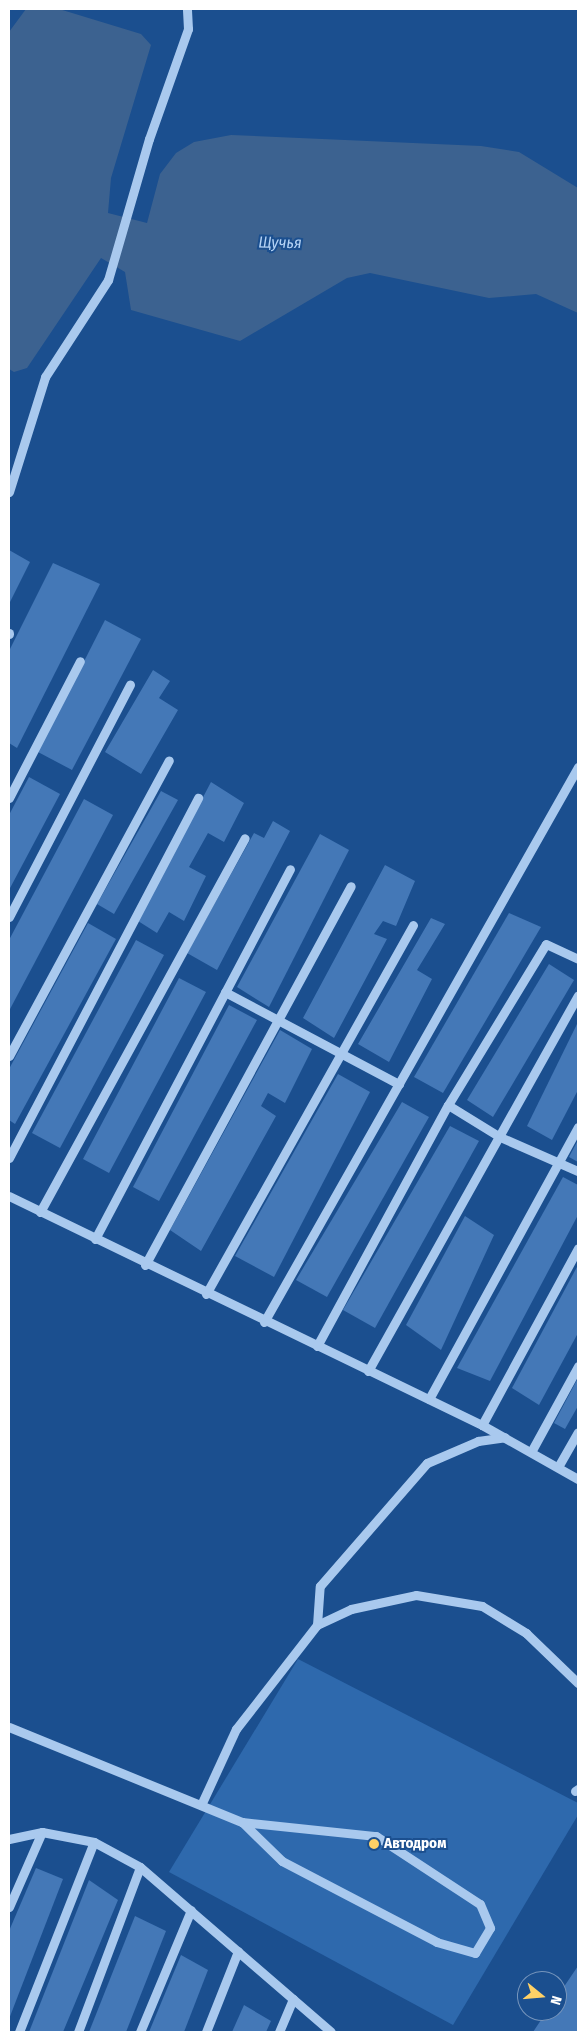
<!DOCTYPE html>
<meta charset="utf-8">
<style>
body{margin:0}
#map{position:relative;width:587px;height:2041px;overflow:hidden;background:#1b4f8f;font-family:"Fira Sans Condensed",sans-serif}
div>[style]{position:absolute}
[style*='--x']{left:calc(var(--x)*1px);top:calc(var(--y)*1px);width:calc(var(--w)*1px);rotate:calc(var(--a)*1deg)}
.green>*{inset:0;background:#2e69ad}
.water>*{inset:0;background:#3c6290}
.building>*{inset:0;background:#4478b7}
.minor>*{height:9px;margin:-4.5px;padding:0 4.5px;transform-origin:4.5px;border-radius:4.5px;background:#a9c9ee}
.dots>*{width:14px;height:14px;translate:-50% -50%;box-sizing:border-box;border:2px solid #1b4f8f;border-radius:50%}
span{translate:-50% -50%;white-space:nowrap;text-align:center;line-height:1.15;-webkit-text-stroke:4px #1b4f8f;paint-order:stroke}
.poi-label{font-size:15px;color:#fff;font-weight:700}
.left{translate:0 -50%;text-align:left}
.water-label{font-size:16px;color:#b5d3f5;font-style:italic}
.frame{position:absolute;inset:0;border:10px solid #fff;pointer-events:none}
.north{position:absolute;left:517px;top:1971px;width:50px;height:50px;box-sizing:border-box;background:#1b4f8f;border:1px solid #7695bc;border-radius:50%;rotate:107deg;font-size:14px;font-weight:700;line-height:20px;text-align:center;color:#fff}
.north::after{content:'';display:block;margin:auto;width:18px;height:22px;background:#ffd166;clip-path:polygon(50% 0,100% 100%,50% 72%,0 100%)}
</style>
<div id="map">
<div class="green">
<i style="clip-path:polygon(298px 1659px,578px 1803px,578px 1815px,453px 2025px,169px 1872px)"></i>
</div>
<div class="water">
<i style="clip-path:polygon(26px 9px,59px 9px,141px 34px,151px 45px,111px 178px,108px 213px,147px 223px,160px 174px,176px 153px,194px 142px,231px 135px,481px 146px,519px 152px,578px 188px,578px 313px,536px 294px,489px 298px,370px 273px,347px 278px,240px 341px,131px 310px,125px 272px,101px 258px,27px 368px,14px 372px,9px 369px,9px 32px)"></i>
</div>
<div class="building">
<i style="clip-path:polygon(9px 550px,30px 562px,9px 604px)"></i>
<i style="clip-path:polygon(53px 563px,100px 584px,17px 748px,9px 743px,9px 651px)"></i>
<i style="clip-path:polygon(105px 620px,141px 639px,72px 770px,38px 752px)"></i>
<i style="clip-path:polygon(153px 670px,170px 681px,159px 698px,178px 710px,141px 774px,105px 752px)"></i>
<i style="clip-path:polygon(29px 777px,60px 794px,9px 890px,9px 815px)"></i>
<i style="clip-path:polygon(211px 782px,244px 803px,224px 842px,208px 833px,189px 867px,206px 876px,184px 921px,169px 912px,157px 933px,138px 921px)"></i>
<i style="clip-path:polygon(161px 791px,178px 800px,114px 914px,97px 904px)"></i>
<i style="clip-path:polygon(84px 799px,113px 815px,9px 1011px,9px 940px)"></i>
<i style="clip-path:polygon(273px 821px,290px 831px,217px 970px,187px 953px,254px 833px,264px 838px)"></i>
<i style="clip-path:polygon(320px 834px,349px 850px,269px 1007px,237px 987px)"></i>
<i style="clip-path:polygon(385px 865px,415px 881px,396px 926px,383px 921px,374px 934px,387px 939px,334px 1038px,303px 1018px)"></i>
<i style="clip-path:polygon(509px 913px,541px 927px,443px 1093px,414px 1077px)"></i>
<i style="clip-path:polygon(431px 918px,445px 924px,417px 970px,432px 979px,389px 1062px,358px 1044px)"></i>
<i style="clip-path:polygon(88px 923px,116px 939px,15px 1124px,9px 1120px,9px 1069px)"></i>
<i style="clip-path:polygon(136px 940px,164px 955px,60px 1148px,32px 1133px)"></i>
<i style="clip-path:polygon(549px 964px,574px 980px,493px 1117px,467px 1100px)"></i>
<i style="clip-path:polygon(179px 978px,206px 992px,109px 1173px,83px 1159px)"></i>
<i style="clip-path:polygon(229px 1005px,257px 1020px,159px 1201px,133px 1187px)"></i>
<i style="clip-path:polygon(578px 1022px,578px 1090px,552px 1140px,527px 1126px)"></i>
<i style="clip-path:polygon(280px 1030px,312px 1049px,285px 1103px,268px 1093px,261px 1106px,276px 1116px,201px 1251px,170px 1230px)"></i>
<i style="clip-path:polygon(338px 1074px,370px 1092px,274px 1277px,235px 1256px)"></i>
<i style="clip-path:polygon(402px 1102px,429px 1117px,327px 1297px,296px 1280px)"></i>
<i style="clip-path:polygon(450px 1126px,479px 1141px,375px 1328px,343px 1310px)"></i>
<i style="clip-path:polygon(578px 1140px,578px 1162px,569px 1157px)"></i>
<i style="clip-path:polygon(563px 1177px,578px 1185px,578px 1215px,490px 1381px,457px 1368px)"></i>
<i style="clip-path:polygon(465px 1216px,494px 1235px,441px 1350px,406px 1325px)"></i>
<i style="clip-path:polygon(578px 1265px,578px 1333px,539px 1405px,512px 1388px)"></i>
<i style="clip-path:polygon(578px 1378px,578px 1406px,565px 1429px,554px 1423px)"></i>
<i style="clip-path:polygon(36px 1868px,63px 1879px,9px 2019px,9px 1931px)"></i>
<i style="clip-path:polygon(89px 1880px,118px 1900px,63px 2032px,29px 2032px)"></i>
<i style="clip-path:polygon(135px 1916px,166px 1931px,126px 2032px,89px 2032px)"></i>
<i style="clip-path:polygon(181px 1955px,208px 1970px,184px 2032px,149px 2032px)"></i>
<i style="clip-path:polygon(578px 1966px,578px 2032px,533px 2032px,547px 2011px,557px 2011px,557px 1997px)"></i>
<i style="clip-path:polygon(244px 2005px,271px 2021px,266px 2032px,232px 2032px)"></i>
</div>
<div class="minor">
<i style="--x:9;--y:492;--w:121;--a:-72.6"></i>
<i style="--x:45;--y:377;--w:116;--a:-57"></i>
<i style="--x:108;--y:280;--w:147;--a:-73.8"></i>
<i style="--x:149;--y:139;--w:117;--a:-70.5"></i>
<i style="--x:188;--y:29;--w:20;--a:-93"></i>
<i style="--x:9;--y:634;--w:1;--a:-90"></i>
<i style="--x:9;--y:798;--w:154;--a:-62.6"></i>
<i style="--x:9;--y:917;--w:262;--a:-62.5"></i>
<i style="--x:225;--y:992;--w:197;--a:27.9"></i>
<i style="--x:9;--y:1056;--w:336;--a:-61.6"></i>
<i style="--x:448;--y:1105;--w:61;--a:31.6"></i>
<i style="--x:500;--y:1137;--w:85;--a:23.6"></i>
<i style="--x:9;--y:1158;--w:407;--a:-62.3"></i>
<i style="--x:9;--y:1196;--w:526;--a:25.83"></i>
<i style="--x:482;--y:1425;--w:110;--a:29.4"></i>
<i style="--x:40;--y:1212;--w:426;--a:-61.3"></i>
<i style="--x:95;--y:1239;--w:418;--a:-62.2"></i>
<i style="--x:145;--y:1265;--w:431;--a:-61.5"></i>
<i style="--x:206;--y:1294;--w:423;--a:-60.7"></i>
<i style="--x:264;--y:1322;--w:638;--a:-60.5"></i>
<i style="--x:317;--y:1346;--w:274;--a:-61.5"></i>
<i style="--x:448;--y:1105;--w:188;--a:-58.7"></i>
<i style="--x:546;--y:944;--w:35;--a:25"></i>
<i style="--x:368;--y:1371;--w:430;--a:-60.8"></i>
<i style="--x:429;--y:1399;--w:310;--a:-61.3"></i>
<i style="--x:482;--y:1425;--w:201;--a:-61.5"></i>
<i style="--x:531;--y:1452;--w:98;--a:-61.3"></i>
<i style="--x:558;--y:1467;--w:40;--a:-60.3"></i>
<i style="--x:317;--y:1625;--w:38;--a:-25"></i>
<i style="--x:351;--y:1609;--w:66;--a:-12.2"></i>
<i style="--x:416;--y:1595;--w:67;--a:9.5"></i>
<i style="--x:482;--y:1606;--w:52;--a:31.5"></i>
<i style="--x:526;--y:1633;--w:72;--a:43.9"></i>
<i style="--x:9;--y:1727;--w:252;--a:22.2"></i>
<i style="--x:242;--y:1822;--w:135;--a:6"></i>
<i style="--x:376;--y:1836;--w:124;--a:33.2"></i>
<i style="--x:480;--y:1904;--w:26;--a:67"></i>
<i style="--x:490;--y:1928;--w:29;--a:121"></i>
<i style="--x:475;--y:1953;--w:40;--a:-164"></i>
<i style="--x:437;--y:1942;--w:175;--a:-152.4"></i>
<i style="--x:282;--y:1861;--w:56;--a:-135.7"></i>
<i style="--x:575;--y:1791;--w:4;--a:-34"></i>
<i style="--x:201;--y:1805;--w:84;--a:-65.3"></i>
<i style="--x:236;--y:1729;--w:132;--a:-52.1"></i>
<i style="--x:317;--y:1625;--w:39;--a:-86"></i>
<i style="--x:320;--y:1586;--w:163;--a:-49"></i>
<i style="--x:427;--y:1463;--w:56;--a:-23.3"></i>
<i style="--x:478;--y:1441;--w:27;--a:-8"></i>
<i style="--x:9;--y:1839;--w:34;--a:-12"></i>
<i style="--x:42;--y:1832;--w:53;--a:10.9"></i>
<i style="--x:94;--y:1842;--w:52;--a:28.5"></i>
<i style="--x:140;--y:1867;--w:252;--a:40.8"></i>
<i style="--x:9;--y:1907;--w:82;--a:-66.3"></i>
<i style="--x:19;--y:2032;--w:204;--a:-68.5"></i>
<i style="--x:78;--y:2032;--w:176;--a:-69.4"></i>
<i style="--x:140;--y:2032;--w:132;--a:-67.3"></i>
<i style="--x:206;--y:2032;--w:87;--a:-68.4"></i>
<i style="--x:279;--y:2032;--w:36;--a:-67"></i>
</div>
<div class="dots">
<i style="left:374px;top:1844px;background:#ffd166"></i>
</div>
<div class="poi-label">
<span class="left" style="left:384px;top:1844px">Автодром</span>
</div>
<div class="water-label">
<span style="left:280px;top:243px;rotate:1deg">Щучья</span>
</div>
<div class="frame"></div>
<div class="north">N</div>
</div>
